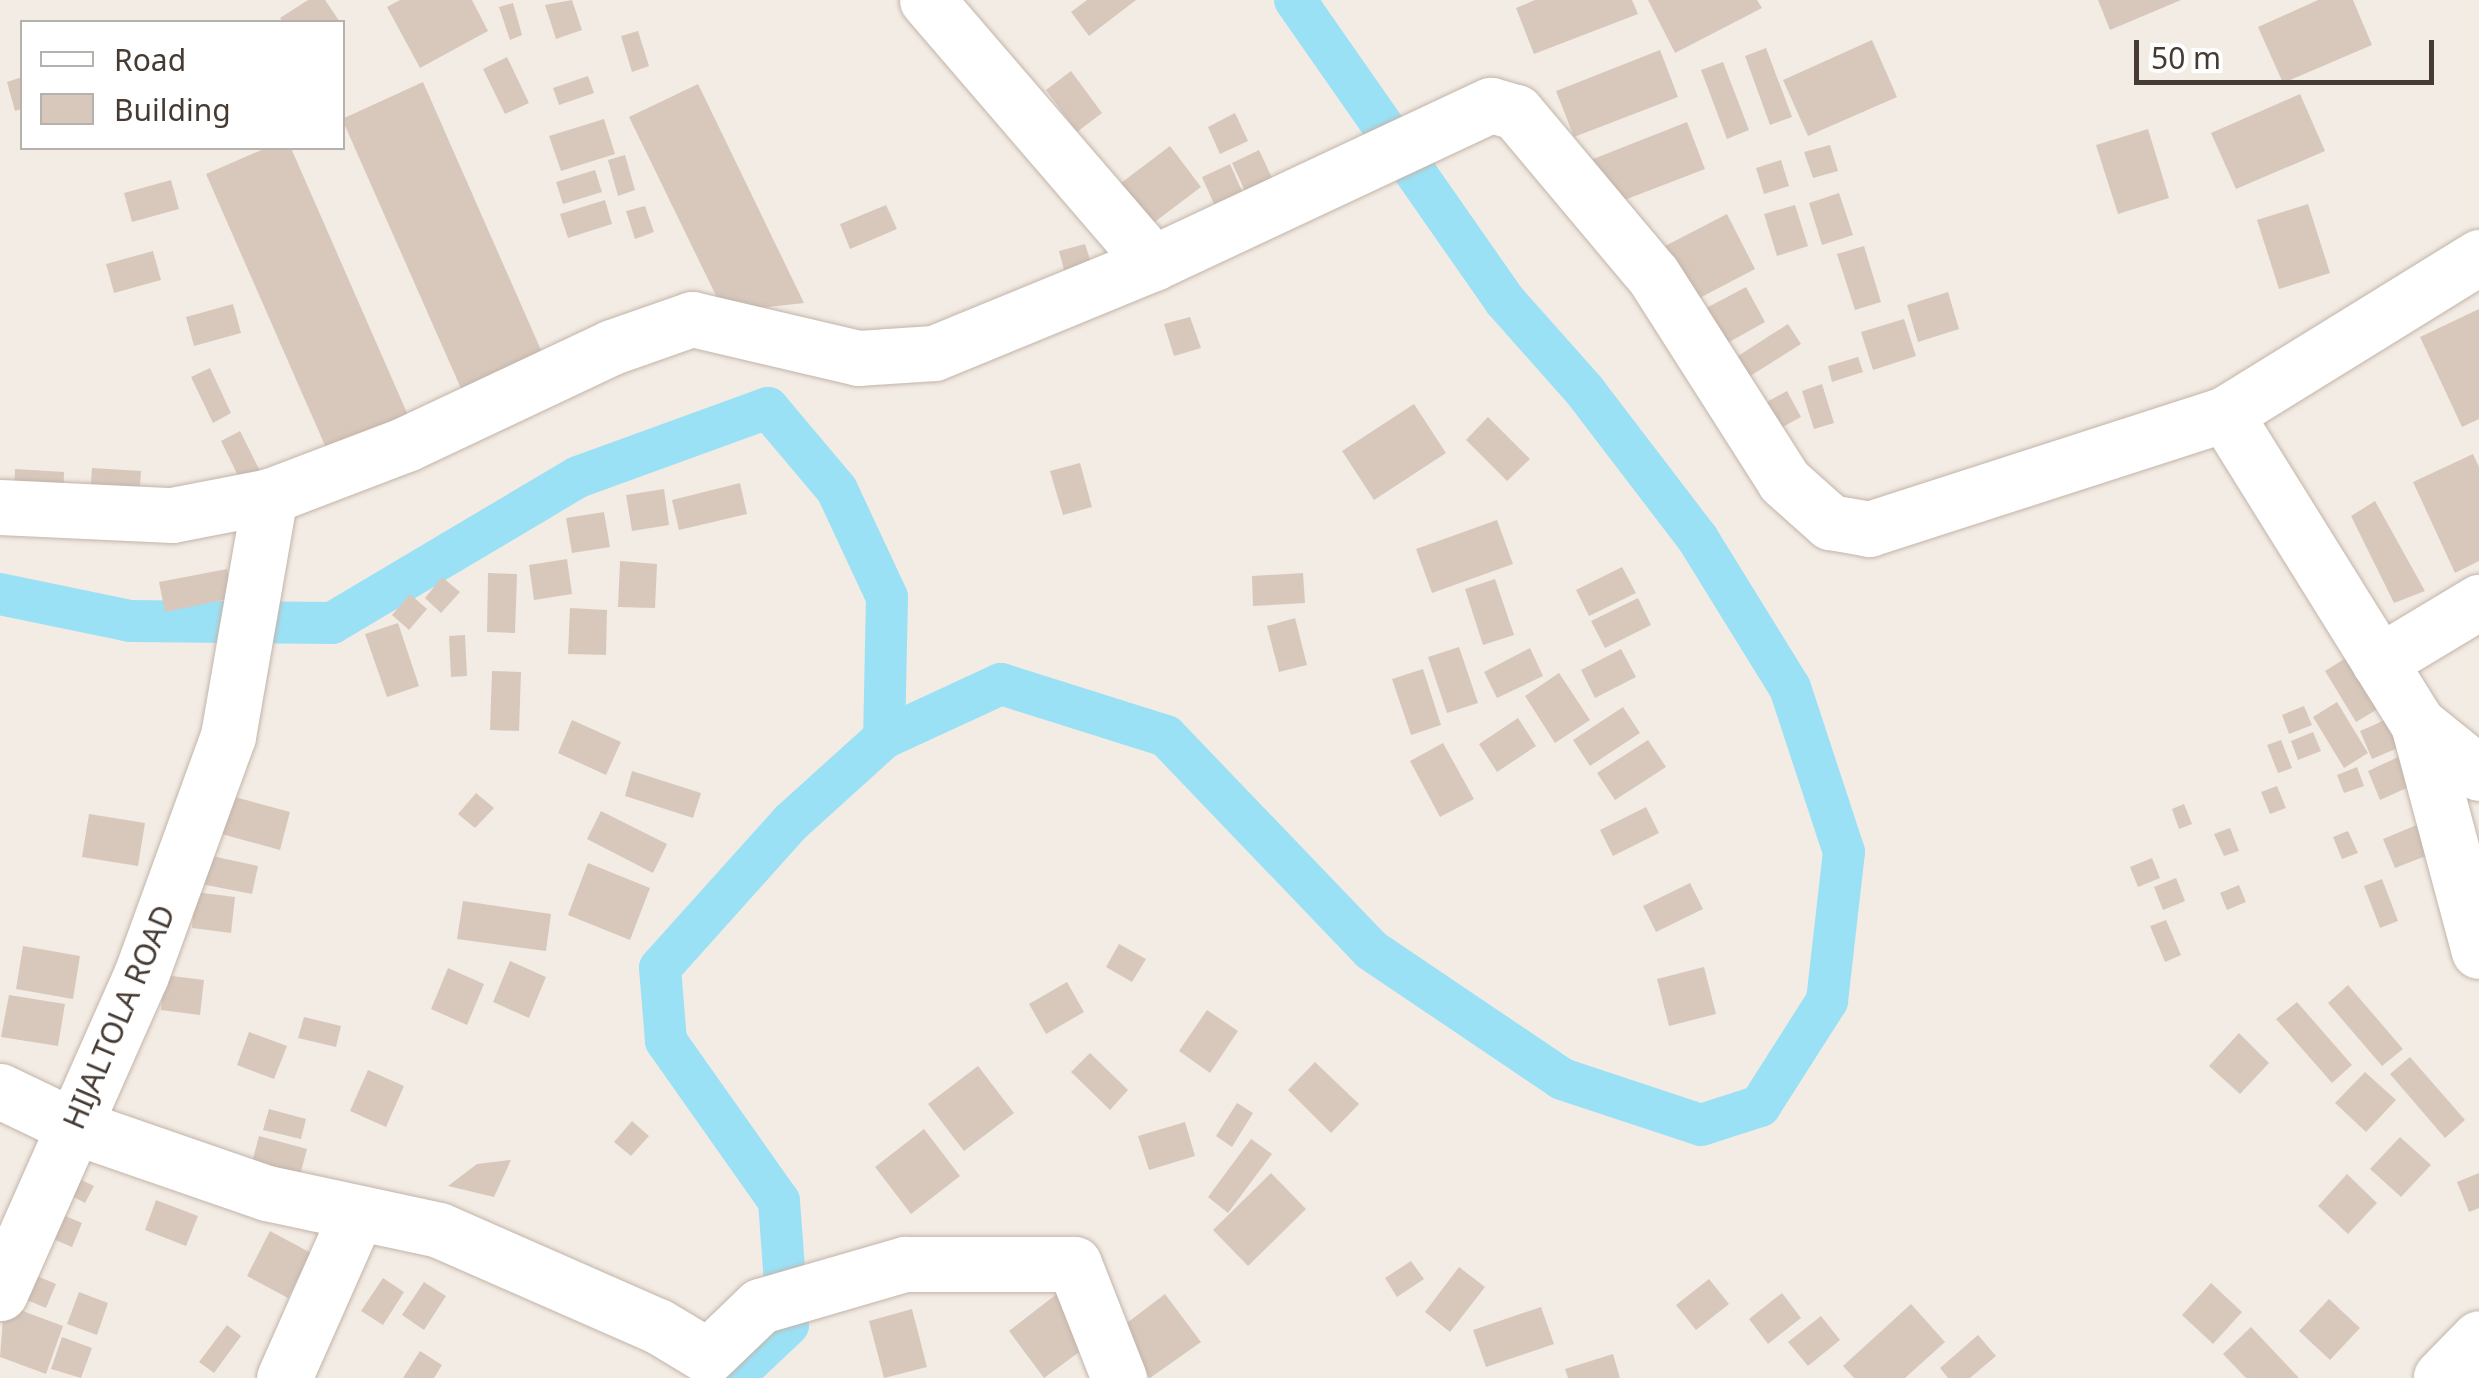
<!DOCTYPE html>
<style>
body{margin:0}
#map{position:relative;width:2479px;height:1378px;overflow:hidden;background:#f3ece4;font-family:"Noto Sans",sans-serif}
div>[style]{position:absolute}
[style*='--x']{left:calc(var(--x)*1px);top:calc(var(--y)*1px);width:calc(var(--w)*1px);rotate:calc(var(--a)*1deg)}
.canal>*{height:42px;margin:-21px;padding:0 21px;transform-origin:21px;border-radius:21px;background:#9be1f5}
.building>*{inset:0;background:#d8c8bc}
.roads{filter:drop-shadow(0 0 2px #c2b4a9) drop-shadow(0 0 2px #c2b4a9)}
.minor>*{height:55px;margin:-27.5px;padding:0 27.5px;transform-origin:27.5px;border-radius:27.5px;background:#fff}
span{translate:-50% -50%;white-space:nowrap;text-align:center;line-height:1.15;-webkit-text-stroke:8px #fff;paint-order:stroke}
.street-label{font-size:30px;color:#463b33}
.legend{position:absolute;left:20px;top:20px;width:325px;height:130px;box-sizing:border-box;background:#fff;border:2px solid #b5b1ad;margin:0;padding:12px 18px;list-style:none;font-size:30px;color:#463b33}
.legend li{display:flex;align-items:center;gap:20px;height:50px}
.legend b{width:50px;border:2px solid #b5b1ad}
.scale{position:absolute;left:2134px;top:40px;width:300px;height:45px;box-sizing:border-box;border:5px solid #463b33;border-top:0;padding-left:12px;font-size:30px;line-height:35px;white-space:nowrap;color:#463b33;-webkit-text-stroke:8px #fff;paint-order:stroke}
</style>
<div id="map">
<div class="canal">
<i style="--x:0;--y:594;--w:133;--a:11.7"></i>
<i style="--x:130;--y:621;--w:202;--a:0.6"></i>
<i style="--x:332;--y:623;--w:286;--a:-30.7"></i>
<i style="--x:578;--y:477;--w:202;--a:-20"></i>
<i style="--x:768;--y:408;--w:107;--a:49.9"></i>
<i style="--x:837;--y:490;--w:118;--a:65"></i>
<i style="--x:887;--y:597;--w:141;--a:91.2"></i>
<i style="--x:884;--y:738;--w:125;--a:137.9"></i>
<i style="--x:791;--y:822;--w:196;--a:131.9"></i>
<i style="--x:660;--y:968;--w:73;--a:85.3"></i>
<i style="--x:666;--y:1041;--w:196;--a:54.8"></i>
<i style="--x:779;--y:1201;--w:124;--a:85.8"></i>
<i style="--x:788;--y:1325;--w:77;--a:136.6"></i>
<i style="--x:884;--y:738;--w:129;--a:-24.8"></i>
<i style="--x:1001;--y:684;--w:173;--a:17.5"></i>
<i style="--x:1166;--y:736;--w:296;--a:46.2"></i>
<i style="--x:1371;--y:950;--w:230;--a:34"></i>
<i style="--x:1562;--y:1079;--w:146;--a:18.3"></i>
<i style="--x:1701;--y:1125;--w:62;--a:-17.9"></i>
<i style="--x:1760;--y:1106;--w:125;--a:-57.5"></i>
<i style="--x:1827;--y:1001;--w:150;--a:-83.5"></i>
<i style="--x:1844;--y:852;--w:173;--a:-108.2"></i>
<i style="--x:1790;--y:688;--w:175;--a:-121.7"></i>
<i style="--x:1698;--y:539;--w:186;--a:-127.4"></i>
<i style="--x:1585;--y:391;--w:120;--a:-131.6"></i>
<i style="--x:1505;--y:301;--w:367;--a:-124.9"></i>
</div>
<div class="building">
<i style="clip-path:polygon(308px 0,325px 0,340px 22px,283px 22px,280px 18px)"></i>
<i style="clip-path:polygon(400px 0,472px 0,488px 31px,420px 68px,387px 7px)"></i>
<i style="clip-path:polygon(572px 0,582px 30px,556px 39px,545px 5px)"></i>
<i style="clip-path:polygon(1087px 0,1136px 0,1089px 36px,1071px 12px)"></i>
<i style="clip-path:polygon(1535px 0,1632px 0,1638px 14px,1534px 54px,1516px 8px)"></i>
<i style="clip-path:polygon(1648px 0,1757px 0,1762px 8px,1675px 53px)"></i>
<i style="clip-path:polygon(2098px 0,2181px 0,2110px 30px)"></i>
<i style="clip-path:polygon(2318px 0,2353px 0,2372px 45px,2283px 83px,2258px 27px)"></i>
<i style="clip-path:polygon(513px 3px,522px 35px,510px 40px,499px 7px)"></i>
<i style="clip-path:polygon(638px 31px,649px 66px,632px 72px,621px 36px)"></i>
<i style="clip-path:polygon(1872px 40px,1897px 97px,1808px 136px,1783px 80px)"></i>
<i style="clip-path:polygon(1766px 48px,1792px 117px,1770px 125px,1745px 56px)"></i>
<i style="clip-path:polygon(1660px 50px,1678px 97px,1574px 137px,1556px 91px)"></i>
<i style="clip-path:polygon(507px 57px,529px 103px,505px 114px,483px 69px)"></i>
<i style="clip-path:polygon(1723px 62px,1749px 130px,1727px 139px,1701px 70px)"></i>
<i style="clip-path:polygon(1071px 71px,1102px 113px,1077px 132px,1046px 90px)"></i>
<i style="clip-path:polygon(588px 76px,594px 93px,559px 105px,553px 88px)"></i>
<i style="clip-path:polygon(22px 77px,22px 109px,15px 111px,7px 82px)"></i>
<i style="clip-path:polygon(423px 82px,548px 366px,467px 402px,342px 119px)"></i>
<i style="clip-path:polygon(698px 84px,804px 303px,724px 312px,629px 117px)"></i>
<i style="clip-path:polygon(2300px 94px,2325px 151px,2236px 189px,2211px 133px)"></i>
<i style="clip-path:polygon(1235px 113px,1248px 141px,1220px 154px,1208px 127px)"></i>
<i style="clip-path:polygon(604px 119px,615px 154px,561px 171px,549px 136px)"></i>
<i style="clip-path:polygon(1687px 122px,1705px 169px,1601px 209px,1583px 163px)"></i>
<i style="clip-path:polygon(2148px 129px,2169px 198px,2118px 214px,2096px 145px)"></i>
<i style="clip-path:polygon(1830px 145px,1838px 171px,1813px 178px,1804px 152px)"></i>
<i style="clip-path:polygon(1170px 146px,1201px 187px,1148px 227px,1117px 186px)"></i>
<i style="clip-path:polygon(266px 148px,291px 148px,411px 422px,330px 457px,206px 174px)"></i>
<i style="clip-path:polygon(1259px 150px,1272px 178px,1245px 191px,1232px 163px)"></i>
<i style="clip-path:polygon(625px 155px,635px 190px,618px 196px,608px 160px)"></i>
<i style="clip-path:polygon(1781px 160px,1789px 186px,1764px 194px,1756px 168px)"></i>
<i style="clip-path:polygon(1230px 164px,1242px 191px,1214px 204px,1202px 177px)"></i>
<i style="clip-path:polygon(595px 170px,602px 192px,563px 204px,556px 182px)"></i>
<i style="clip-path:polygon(171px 180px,179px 209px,132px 222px,124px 193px)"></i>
<i style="clip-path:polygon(1839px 193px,1853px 235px,1822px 245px,1809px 203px)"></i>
<i style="clip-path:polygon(605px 200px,612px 224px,568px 238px,560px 214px)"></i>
<i style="clip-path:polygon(2308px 204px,2330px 273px,2279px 289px,2257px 220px)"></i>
<i style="clip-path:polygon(886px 205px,897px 229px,850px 249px,840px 224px)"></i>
<i style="clip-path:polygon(1795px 205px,1808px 246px,1777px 256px,1764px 214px)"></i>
<i style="clip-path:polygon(645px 206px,654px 232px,635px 239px,626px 211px)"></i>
<i style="clip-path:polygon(1727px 214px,1755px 269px,1669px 314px,1640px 259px)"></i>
<i style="clip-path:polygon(1085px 244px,1093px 269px,1066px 277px,1059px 251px)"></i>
<i style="clip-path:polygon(1864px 246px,1881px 302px,1855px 310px,1837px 254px)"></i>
<i style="clip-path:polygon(153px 251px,161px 280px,114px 293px,106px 264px)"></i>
<i style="clip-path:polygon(1746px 287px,1765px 322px,1715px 350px,1695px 314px)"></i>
<i style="clip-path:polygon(1948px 292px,1959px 329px,1918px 342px,1907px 305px)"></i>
<i style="clip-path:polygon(233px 304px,241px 333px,194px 346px,186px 317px)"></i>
<i style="clip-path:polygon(2479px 309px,2479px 419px,2462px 427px,2420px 337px)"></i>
<i style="clip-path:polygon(1190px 317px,1201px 348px,1174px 356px,1164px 324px)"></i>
<i style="clip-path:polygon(1904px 319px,1916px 356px,1873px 370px,1861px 332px)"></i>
<i style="clip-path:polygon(1788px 324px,1801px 344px,1739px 383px,1727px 363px)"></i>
<i style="clip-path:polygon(1858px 357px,1863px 372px,1832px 382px,1828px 366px)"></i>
<i style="clip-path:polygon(210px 368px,231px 413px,213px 423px,191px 377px)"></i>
<i style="clip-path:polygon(1822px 384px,1834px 423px,1814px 429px,1802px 391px)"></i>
<i style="clip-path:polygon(1787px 391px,1801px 417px,1766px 436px,1752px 410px)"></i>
<i style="clip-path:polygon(1414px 404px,1446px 453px,1374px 500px,1342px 451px)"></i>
<i style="clip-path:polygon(1488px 417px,1530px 459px,1507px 481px,1466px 440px)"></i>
<i style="clip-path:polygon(240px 431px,270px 491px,250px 500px,221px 441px)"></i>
<i style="clip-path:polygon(2473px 454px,2479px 467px,2479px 561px,2455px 573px,2413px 482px)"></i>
<i style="clip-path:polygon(1080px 463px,1092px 507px,1063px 515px,1050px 471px)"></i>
<i style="clip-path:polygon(92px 468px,141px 471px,139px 501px,90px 498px)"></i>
<i style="clip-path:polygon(15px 469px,64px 472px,63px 502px,14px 499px)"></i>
<i style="clip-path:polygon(740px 483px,747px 514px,679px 530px,672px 500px)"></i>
<i style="clip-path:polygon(664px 489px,669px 525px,632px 531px,626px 495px)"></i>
<i style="clip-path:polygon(2375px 501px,2425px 591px,2394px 603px,2351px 516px)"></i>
<i style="clip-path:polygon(604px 512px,610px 547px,572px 553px,566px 518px)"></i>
<i style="clip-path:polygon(1497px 520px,1513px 564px,1432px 593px,1416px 549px)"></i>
<i style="clip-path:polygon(567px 559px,572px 594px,534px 600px,529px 565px)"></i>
<i style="clip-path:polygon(620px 561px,657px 564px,655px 608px,618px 607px)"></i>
<i style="clip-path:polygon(1622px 567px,1636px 593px,1589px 616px,1576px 590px)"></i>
<i style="clip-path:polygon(227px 569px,233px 598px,165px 612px,159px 582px)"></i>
<i style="clip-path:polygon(488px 573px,517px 574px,515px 633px,487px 632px)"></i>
<i style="clip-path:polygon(1303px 573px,1305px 603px,1253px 606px,1252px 576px)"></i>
<i style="clip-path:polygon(442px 577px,460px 592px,441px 613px,425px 598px)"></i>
<i style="clip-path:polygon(1495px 579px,1514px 635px,1483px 645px,1465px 589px)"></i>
<i style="clip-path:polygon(410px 594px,427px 609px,409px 630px,392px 615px)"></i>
<i style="clip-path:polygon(1638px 598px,1651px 625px,1605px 648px,1591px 621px)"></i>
<i style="clip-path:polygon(570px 608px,607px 610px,606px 655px,568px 654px)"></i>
<i style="clip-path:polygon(1295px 618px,1307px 665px,1279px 672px,1267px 626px)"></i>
<i style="clip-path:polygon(398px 623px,419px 686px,387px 697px,365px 634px)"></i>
<i style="clip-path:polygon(465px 635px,467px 676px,451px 677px,449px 636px)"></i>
<i style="clip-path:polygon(1459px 647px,1478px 703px,1447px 713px,1428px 657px)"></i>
<i style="clip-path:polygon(1530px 648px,1543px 676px,1497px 698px,1484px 672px)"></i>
<i style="clip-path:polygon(1621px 649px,1636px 677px,1595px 698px,1581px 670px)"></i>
<i style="clip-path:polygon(2349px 656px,2381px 707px,2356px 722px,2325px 671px)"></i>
<i style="clip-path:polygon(1423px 669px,1441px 725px,1411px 735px,1392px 679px)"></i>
<i style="clip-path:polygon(492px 671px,521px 672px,519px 731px,490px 730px)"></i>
<i style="clip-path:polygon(1559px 673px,1590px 720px,1555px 743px,1525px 696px)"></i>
<i style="clip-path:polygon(2337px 702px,2368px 753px,2344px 768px,2313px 717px)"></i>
<i style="clip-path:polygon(2304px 706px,2312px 725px,2289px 734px,2282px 715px)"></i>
<i style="clip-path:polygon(1623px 707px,1640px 733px,1590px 766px,1573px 740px)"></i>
<i style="clip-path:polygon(2401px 713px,2414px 741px,2372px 759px,2360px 731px)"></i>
<i style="clip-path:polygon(1518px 718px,1536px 746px,1497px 772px,1479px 744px)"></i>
<i style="clip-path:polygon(572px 720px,621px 742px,606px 775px,558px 753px)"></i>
<i style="clip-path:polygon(2313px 732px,2321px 751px,2298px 760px,2291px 741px)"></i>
<i style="clip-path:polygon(1648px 740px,1666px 767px,1615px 800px,1597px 773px)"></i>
<i style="clip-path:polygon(2281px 740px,2292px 768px,2278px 773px,2267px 745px)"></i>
<i style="clip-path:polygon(1443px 743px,1474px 799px,1440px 817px,1410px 761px)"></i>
<i style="clip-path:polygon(2409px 752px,2422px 781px,2380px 800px,2368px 771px)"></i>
<i style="clip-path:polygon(2357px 767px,2364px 786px,2344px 793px,2337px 775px)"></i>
<i style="clip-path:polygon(632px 771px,701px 793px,693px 818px,625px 796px)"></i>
<i style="clip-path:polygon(2277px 786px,2286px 808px,2270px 814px,2261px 792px)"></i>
<i style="clip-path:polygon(476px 793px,494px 808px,475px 828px,458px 814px)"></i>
<i style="clip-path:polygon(228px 795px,290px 812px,280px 850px,218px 833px)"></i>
<i style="clip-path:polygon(2184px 804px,2192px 824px,2179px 829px,2172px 809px)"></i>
<i style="clip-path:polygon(1646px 807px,1659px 833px,1613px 856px,1600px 830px)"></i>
<i style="clip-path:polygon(601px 811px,667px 844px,653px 873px,587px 839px)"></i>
<i style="clip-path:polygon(89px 814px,145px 823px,138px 866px,82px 857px)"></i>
<i style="clip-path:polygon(2424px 822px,2436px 852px,2395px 868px,2383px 839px)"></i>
<i style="clip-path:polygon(2230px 828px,2239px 851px,2224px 856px,2214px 834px)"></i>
<i style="clip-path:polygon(2348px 831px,2358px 853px,2342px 859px,2333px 837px)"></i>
<i style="clip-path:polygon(207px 855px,258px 866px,252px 894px,201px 884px)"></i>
<i style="clip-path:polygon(2152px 858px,2160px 878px,2138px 887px,2130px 867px)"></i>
<i style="clip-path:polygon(588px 863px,650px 888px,630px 940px,568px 915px)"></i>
<i style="clip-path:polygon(2176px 878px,2185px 901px,2163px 910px,2154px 887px)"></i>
<i style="clip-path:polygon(2382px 879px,2398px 921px,2380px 928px,2364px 886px)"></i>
<i style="clip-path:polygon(1690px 883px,1703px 909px,1656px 932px,1643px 906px)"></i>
<i style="clip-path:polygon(2239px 885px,2246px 902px,2227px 910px,2220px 893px)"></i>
<i style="clip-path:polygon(195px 892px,235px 897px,231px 933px,192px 928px)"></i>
<i style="clip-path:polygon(463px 901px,551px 914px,546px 951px,457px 939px)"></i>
<i style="clip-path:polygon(2166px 920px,2181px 955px,2165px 962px,2150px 926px)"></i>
<i style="clip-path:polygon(1119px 944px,1146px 959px,1132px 982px,1106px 967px)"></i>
<i style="clip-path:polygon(23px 946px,80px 956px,73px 999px,16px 989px)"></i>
<i style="clip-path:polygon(510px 961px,546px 977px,529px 1018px,493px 1002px)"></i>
<i style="clip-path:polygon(1704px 967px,1716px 1014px,1669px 1026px,1657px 979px)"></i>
<i style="clip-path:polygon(448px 968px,484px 984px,467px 1025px,431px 1009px)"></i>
<i style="clip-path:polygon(164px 975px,204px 980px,200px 1015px,161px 1010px)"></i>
<i style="clip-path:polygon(1067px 982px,1084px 1012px,1046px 1034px,1029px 1004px)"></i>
<i style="clip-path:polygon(2348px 985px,2403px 1049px,2382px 1066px,2328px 1003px)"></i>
<i style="clip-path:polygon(9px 995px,65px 1004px,58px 1046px,1px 1037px)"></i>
<i style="clip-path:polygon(2297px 1002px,2352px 1065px,2332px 1083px,2276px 1019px)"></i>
<i style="clip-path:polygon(1207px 1010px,1238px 1031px,1210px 1073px,1179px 1051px)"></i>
<i style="clip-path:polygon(304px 1017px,341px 1026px,336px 1047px,298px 1038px)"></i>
<i style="clip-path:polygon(249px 1032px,287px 1046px,274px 1079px,237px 1065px)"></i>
<i style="clip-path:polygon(2239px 1033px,2269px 1063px,2240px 1094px,2209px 1066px)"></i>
<i style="clip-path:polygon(1090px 1053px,1128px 1090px,1110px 1110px,1071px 1072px)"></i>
<i style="clip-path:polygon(2410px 1057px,2465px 1120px,2445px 1138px,2390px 1074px)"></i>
<i style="clip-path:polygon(1315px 1062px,1359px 1104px,1331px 1133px,1288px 1090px)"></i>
<i style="clip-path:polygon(978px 1066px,1014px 1113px,964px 1151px,928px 1104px)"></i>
<i style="clip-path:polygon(368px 1070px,404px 1086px,386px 1127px,350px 1111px)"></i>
<i style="clip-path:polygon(2365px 1072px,2396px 1100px,2366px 1132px,2335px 1103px)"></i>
<i style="clip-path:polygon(1237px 1103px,1253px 1113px,1232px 1147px,1216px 1136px)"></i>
<i style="clip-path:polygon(269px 1109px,306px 1119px,301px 1139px,263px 1130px)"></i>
<i style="clip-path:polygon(632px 1121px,649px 1136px,631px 1156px,614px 1142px)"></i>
<i style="clip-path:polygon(1185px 1122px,1195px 1156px,1149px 1170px,1138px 1136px)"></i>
<i style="clip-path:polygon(924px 1129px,960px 1176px,911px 1214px,875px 1167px)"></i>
<i style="clip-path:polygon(259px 1136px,307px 1149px,296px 1190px,248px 1177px)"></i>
<i style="clip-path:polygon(2400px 1137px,2431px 1165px,2401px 1197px,2370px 1169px)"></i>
<i style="clip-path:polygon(1251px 1139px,1272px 1154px,1228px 1213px,1208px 1197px)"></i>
<i style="clip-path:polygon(511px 1160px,494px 1197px,448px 1186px,477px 1164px)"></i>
<i style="clip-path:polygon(67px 1173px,94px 1186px,85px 1203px,59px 1189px)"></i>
<i style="clip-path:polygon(1271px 1173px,1306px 1209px,1248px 1266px,1213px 1230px)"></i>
<i style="clip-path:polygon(2479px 1173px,2479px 1208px,2469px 1212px,2457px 1182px)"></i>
<i style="clip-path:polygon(2347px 1174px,2377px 1203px,2348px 1234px,2318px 1206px)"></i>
<i style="clip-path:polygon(156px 1200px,198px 1216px,186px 1246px,145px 1230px)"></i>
<i style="clip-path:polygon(49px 1209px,82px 1223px,72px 1247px,39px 1233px)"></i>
<i style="clip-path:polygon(270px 1231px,311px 1253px,288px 1298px,247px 1276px)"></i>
<i style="clip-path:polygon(1411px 1261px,1424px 1279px,1397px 1297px,1385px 1278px)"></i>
<i style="clip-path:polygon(1459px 1267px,1485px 1287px,1450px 1332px,1425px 1312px)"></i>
<i style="clip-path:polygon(23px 1270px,56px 1284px,46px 1308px,13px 1294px)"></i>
<i style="clip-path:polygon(383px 1278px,404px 1292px,383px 1325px,361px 1311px)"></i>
<i style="clip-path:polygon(1709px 1279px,1729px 1304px,1696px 1330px,1676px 1305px)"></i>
<i style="clip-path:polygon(424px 1282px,446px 1296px,424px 1330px,402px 1315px)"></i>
<i style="clip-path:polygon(2211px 1283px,2242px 1312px,2213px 1344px,2182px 1315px)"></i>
<i style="clip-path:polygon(79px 1292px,108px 1303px,97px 1335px,67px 1324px)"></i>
<i style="clip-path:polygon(1058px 1293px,1094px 1341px,1044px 1378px,1009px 1331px)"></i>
<i style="clip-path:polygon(1782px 1293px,1801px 1318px,1768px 1344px,1749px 1319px)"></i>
<i style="clip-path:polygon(1165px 1294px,1201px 1342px,1150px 1378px,1115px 1332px)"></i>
<i style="clip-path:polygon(2329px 1299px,2360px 1328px,2330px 1360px,2299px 1331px)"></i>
<i style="clip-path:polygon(4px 1304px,63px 1326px,46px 1374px,0 1357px)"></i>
<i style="clip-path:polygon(1911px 1304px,1945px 1342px,1905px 1378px,1854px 1378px,1843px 1366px)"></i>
<i style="clip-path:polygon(1541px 1307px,1554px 1344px,1486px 1367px,1473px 1330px)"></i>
<i style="clip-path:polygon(912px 1309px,927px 1367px,884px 1378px,869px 1321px)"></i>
<i style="clip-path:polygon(1821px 1316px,1840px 1340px,1808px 1366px,1788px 1342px)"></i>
<i style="clip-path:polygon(227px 1325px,241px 1336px,214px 1373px,199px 1362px)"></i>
<i style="clip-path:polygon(2251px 1327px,2299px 1378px,2246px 1378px,2223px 1354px)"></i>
<i style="clip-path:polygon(1978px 1335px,1996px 1356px,1970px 1378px,1948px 1378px,1940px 1368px)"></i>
<i style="clip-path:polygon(62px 1337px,92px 1348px,81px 1378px,51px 1369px)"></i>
<i style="clip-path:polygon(420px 1351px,442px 1365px,434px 1378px,403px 1378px)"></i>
<i style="clip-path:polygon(1613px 1354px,1620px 1378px,1568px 1378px,1565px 1369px)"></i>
</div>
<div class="roads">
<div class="minor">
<i style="--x:927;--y:0;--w:347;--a:49.3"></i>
<i style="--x:2225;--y:414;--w:365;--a:58.1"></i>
<i style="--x:2418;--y:724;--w:235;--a:75"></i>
<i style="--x:0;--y:507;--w:172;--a:2.7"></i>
<i style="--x:172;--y:515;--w:100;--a:-11"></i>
<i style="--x:270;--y:496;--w:146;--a:-20.9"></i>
<i style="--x:406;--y:444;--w:228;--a:-25.2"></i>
<i style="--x:612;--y:347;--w:85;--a:-19.3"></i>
<i style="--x:692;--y:319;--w:171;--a:13.2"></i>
<i style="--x:858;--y:358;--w:76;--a:-3.8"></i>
<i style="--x:934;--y:353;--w:237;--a:-22.3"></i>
<i style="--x:1153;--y:263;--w:373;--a:-25.1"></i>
<i style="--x:1491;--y:105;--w:26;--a:16"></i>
<i style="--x:1516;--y:112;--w:213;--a:50"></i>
<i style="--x:1653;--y:275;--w:244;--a:57.5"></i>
<i style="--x:1784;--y:481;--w:62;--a:41.7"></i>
<i style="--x:1830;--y:522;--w:40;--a:10"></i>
<i style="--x:1869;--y:529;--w:374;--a:-17.9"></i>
<i style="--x:2225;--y:414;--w:299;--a:-31.7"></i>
<i style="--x:2379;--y:662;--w:117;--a:-31"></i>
<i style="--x:2418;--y:724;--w:78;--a:38.8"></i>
<i style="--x:0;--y:1091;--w:81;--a:25.6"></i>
<i style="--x:73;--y:1126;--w:205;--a:19.1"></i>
<i style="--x:267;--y:1193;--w:176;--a:12.1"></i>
<i style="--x:439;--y:1230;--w:239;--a:23.7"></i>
<i style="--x:658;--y:1326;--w:58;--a:31"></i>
<i style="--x:708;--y:1356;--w:72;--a:-43.9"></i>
<i style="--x:760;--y:1306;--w:151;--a:-16.2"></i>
<i style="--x:905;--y:1264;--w:169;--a:0"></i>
<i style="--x:1074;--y:1264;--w:123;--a:68.5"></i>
<i style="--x:0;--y:1293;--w:348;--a:-66.1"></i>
<i style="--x:141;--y:975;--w:254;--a:-70"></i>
<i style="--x:228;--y:736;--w:244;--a:-80.1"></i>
<i style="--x:2441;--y:1377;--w:54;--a:-45.7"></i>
<i style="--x:284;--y:1378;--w:180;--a:-66.1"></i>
</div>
</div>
<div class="street-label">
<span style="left:119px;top:1017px;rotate:-67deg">HIJALTOLA ROAD</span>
</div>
<ul class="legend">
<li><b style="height:12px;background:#fff"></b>Road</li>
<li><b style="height:28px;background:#d8c8bc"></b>Building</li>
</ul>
<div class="scale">50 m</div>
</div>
